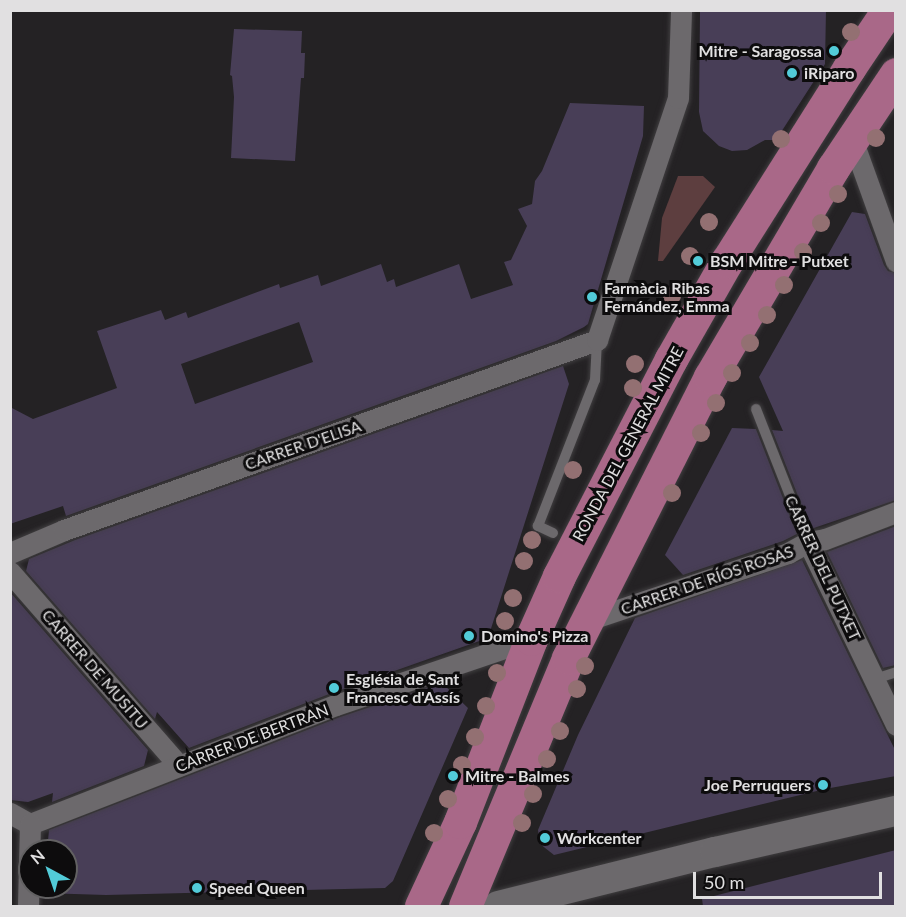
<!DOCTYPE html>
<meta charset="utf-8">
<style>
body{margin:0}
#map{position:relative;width:906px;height:917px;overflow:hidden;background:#242224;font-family:Lato,sans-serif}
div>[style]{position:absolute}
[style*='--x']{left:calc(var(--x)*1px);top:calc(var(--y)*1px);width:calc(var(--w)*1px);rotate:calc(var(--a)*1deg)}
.green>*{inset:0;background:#5d3e3f}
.building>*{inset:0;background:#483e57}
.roads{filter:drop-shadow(0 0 2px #403e40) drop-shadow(0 0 2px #403e40)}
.lane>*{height:10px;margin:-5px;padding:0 5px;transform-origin:5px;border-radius:5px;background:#6c696c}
.street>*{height:21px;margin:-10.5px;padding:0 10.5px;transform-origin:10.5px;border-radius:10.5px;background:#6c696c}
.secondary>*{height:30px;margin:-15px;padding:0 15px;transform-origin:15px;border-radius:15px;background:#6c696c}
.primary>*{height:33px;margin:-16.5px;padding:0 16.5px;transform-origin:16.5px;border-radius:16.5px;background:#a96888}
.trees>*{width:18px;height:18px;margin:-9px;border-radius:50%;background:#937072}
.dots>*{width:16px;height:16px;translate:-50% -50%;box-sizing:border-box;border:3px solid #0d0c0d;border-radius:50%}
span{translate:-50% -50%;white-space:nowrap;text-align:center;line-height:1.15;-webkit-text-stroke:6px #0d0c0d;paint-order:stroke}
.poi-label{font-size:16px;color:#e1e0e1;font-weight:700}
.right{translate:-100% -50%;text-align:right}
.left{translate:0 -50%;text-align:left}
.street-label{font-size:16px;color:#e1e0e1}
.frame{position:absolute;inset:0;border:12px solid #e1e0e1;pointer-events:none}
.north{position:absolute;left:18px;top:839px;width:60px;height:60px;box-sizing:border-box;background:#0d0c0d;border:2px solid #626162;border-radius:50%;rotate:320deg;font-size:16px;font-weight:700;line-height:24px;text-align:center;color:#e1e0e1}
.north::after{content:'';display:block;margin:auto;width:21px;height:27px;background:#52cbd8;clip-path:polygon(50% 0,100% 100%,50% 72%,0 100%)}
.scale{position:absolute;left:693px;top:872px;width:189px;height:27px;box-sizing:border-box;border:3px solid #e1e0e1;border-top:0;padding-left:8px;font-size:18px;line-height:21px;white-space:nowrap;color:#e1e0e1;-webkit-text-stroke:4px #0d0c0d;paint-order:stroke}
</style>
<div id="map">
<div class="green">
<i style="clip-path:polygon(678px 176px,703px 176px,715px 187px,663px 261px,658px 261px,662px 218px)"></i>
</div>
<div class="building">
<i style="clip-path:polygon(700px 10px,826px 10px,825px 64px,776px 140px,765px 140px,747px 150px,732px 151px,719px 146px,703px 131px,699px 112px)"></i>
<i style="clip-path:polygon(234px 29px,302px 31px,301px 53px,305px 53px,304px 78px,301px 78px,295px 161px,231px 158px,234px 97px,232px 76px,230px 75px)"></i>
<i style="clip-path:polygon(evenodd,570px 103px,644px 106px,643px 136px,588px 324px,584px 327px,556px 341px,66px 516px,63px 506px,10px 524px,10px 407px,33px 419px,117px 388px,97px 331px,161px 310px,165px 320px,186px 312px,188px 318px,279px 284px,280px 288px,318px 275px,321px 286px,381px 264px,387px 282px,394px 279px,396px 287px,459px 264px,471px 299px,513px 285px,504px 262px,511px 260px,527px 226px,518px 209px,532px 204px,535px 181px,542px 171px,570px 103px,299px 322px,313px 362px,195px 404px,181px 364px,299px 322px)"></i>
<i style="clip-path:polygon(852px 212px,865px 214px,884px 265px,888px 271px,896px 273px,896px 500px,811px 529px,772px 430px,783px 431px,759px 377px)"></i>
<i style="clip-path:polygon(563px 366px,569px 384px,488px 638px,332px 693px,189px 748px,157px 712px,155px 719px,26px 571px,29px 559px,75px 540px)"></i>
<i style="clip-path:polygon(732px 428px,756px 429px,797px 534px,783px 541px,683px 575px,665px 555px)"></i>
<i style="clip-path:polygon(896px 526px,896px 665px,883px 668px,827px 552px)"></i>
<i style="clip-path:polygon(802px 560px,896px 752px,896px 776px,825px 789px,554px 855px,540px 844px,538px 830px,578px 735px,635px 618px)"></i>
<i style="clip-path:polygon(10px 592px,148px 750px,144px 766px,52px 802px,53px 793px,28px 802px,10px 800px)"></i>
<i style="clip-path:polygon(442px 683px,468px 708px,393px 881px,385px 888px,106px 895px,42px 893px,43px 887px,66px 887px,66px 851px,47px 851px,49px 830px,340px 717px)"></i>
<i style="clip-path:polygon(896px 850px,896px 906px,703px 906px,702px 899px)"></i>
</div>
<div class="roads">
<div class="lane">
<i style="--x:756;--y:409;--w:143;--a:68.6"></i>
<i style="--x:553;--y:533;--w:17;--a:-155"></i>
<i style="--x:538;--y:526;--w:157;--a:-68.7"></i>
<i style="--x:595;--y:380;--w:40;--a:-87.1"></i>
<i style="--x:875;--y:679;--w:22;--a:-18"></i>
</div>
<div class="street">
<i style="--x:852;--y:139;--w:130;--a:70.2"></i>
<i style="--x:808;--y:542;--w:203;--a:64.3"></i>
<i style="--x:10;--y:553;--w:59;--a:-23.1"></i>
<i style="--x:64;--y:530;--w:566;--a:-19.62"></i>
<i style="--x:597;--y:340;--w:255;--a:-71.5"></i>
<i style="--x:678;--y:98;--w:88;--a:-88"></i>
<i style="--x:10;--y:572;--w:257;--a:48.9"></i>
<i style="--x:585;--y:621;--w:214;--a:-18.5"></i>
<i style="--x:788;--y:553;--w:23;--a:-29"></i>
<i style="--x:808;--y:542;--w:17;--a:-10"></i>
<i style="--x:825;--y:539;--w:76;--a:-20.8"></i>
<i style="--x:10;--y:813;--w:23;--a:29"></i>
<i style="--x:30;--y:824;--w:328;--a:-21.3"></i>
<i style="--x:336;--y:705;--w:206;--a:-18.7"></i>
<i style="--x:28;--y:906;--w:82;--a:-88.6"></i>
</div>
<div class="secondary">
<i style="--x:498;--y:906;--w:224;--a:-14"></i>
<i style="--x:715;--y:852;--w:186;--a:-12.8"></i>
</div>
<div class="primary">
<i style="--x:421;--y:906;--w:93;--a:-65.1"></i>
<i style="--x:460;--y:822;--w:196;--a:-68.8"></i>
<i style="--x:531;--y:639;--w:69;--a:-66"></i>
<i style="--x:559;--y:576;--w:244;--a:-62.7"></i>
<i style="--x:671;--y:359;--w:113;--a:-60.3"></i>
<i style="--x:727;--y:261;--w:228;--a:-57.7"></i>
<i style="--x:849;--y:68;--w:70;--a:-56.1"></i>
<i style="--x:465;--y:906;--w:269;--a:-67.4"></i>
<i style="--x:568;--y:658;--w:315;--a:-63.2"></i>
<i style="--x:710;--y:377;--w:243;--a:-59.5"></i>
<i style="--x:833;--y:168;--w:113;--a:-56.2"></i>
</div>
</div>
<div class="trees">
<i style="left:851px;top:32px"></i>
<i style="left:876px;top:138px"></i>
<i style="left:781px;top:139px"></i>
<i style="left:838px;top:194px"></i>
<i style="left:709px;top:222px"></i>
<i style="left:821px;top:223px"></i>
<i style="left:803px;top:252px"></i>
<i style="left:690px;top:256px"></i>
<i style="left:784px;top:285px"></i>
<i style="left:672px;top:296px"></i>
<i style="left:767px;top:315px"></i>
<i style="left:750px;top:343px"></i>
<i style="left:635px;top:364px"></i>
<i style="left:732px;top:373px"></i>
<i style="left:633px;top:388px"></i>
<i style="left:716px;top:403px"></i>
<i style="left:701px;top:433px"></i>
<i style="left:573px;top:470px"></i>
<i style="left:672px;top:493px"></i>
<i style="left:532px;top:540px"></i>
<i style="left:524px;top:561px"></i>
<i style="left:513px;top:598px"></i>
<i style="left:505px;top:621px"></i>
<i style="left:585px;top:666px"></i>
<i style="left:497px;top:673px"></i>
<i style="left:577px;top:689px"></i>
<i style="left:486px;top:706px"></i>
<i style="left:560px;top:731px"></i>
<i style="left:475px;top:737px"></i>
<i style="left:547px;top:759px"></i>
<i style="left:462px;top:765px"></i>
<i style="left:533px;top:794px"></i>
<i style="left:448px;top:799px"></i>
<i style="left:522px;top:823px"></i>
<i style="left:434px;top:833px"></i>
</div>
<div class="dots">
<i style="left:834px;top:51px;background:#52cbd8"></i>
<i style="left:792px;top:73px;background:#52cbd8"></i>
<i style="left:698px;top:261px;background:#52cbd8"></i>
<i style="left:592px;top:297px;background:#52cbd8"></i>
<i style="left:469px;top:636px;background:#52cbd8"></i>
<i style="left:334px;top:688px;background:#52cbd8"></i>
<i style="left:453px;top:776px;background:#52cbd8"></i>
<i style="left:823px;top:785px;background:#52cbd8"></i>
<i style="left:545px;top:838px;background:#52cbd8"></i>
<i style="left:197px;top:888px;background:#52cbd8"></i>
</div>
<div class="poi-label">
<span class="right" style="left:822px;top:51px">Mitre - Saragossa</span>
<span class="left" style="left:804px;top:73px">iRiparo</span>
<span class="left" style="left:710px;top:261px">BSM Mitre - Putxet</span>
<span class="left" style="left:604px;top:297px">Farmàcia Ribas<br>Fernández, Emma</span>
<span class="left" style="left:481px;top:636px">Domino's Pizza</span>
<span class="left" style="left:346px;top:688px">Església de Sant<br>Francesc d'Assís</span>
<span class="left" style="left:465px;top:776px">Mitre - Balmes</span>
<span class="right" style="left:811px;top:785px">Joe Perruquers</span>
<span class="left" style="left:557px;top:838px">Workcenter</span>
<span class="left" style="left:209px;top:888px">Speed Queen</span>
</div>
<div class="street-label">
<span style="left:628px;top:444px;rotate:-62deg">RONDA DEL GENERAL MITRE</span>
<span style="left:303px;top:445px;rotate:-19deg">CARRER D'ELISA</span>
<span style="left:823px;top:568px;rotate:65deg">CARRER DEL PUTXET</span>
<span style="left:707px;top:580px;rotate:-19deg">CARRER DE RÍOS ROSAS</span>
<span style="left:95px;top:669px;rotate:49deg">CARRER DE MUSITU</span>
<span style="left:252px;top:738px;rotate:-21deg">CARRER DE BERTRAN</span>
</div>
<div class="frame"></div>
<div class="north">N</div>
<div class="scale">50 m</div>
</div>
